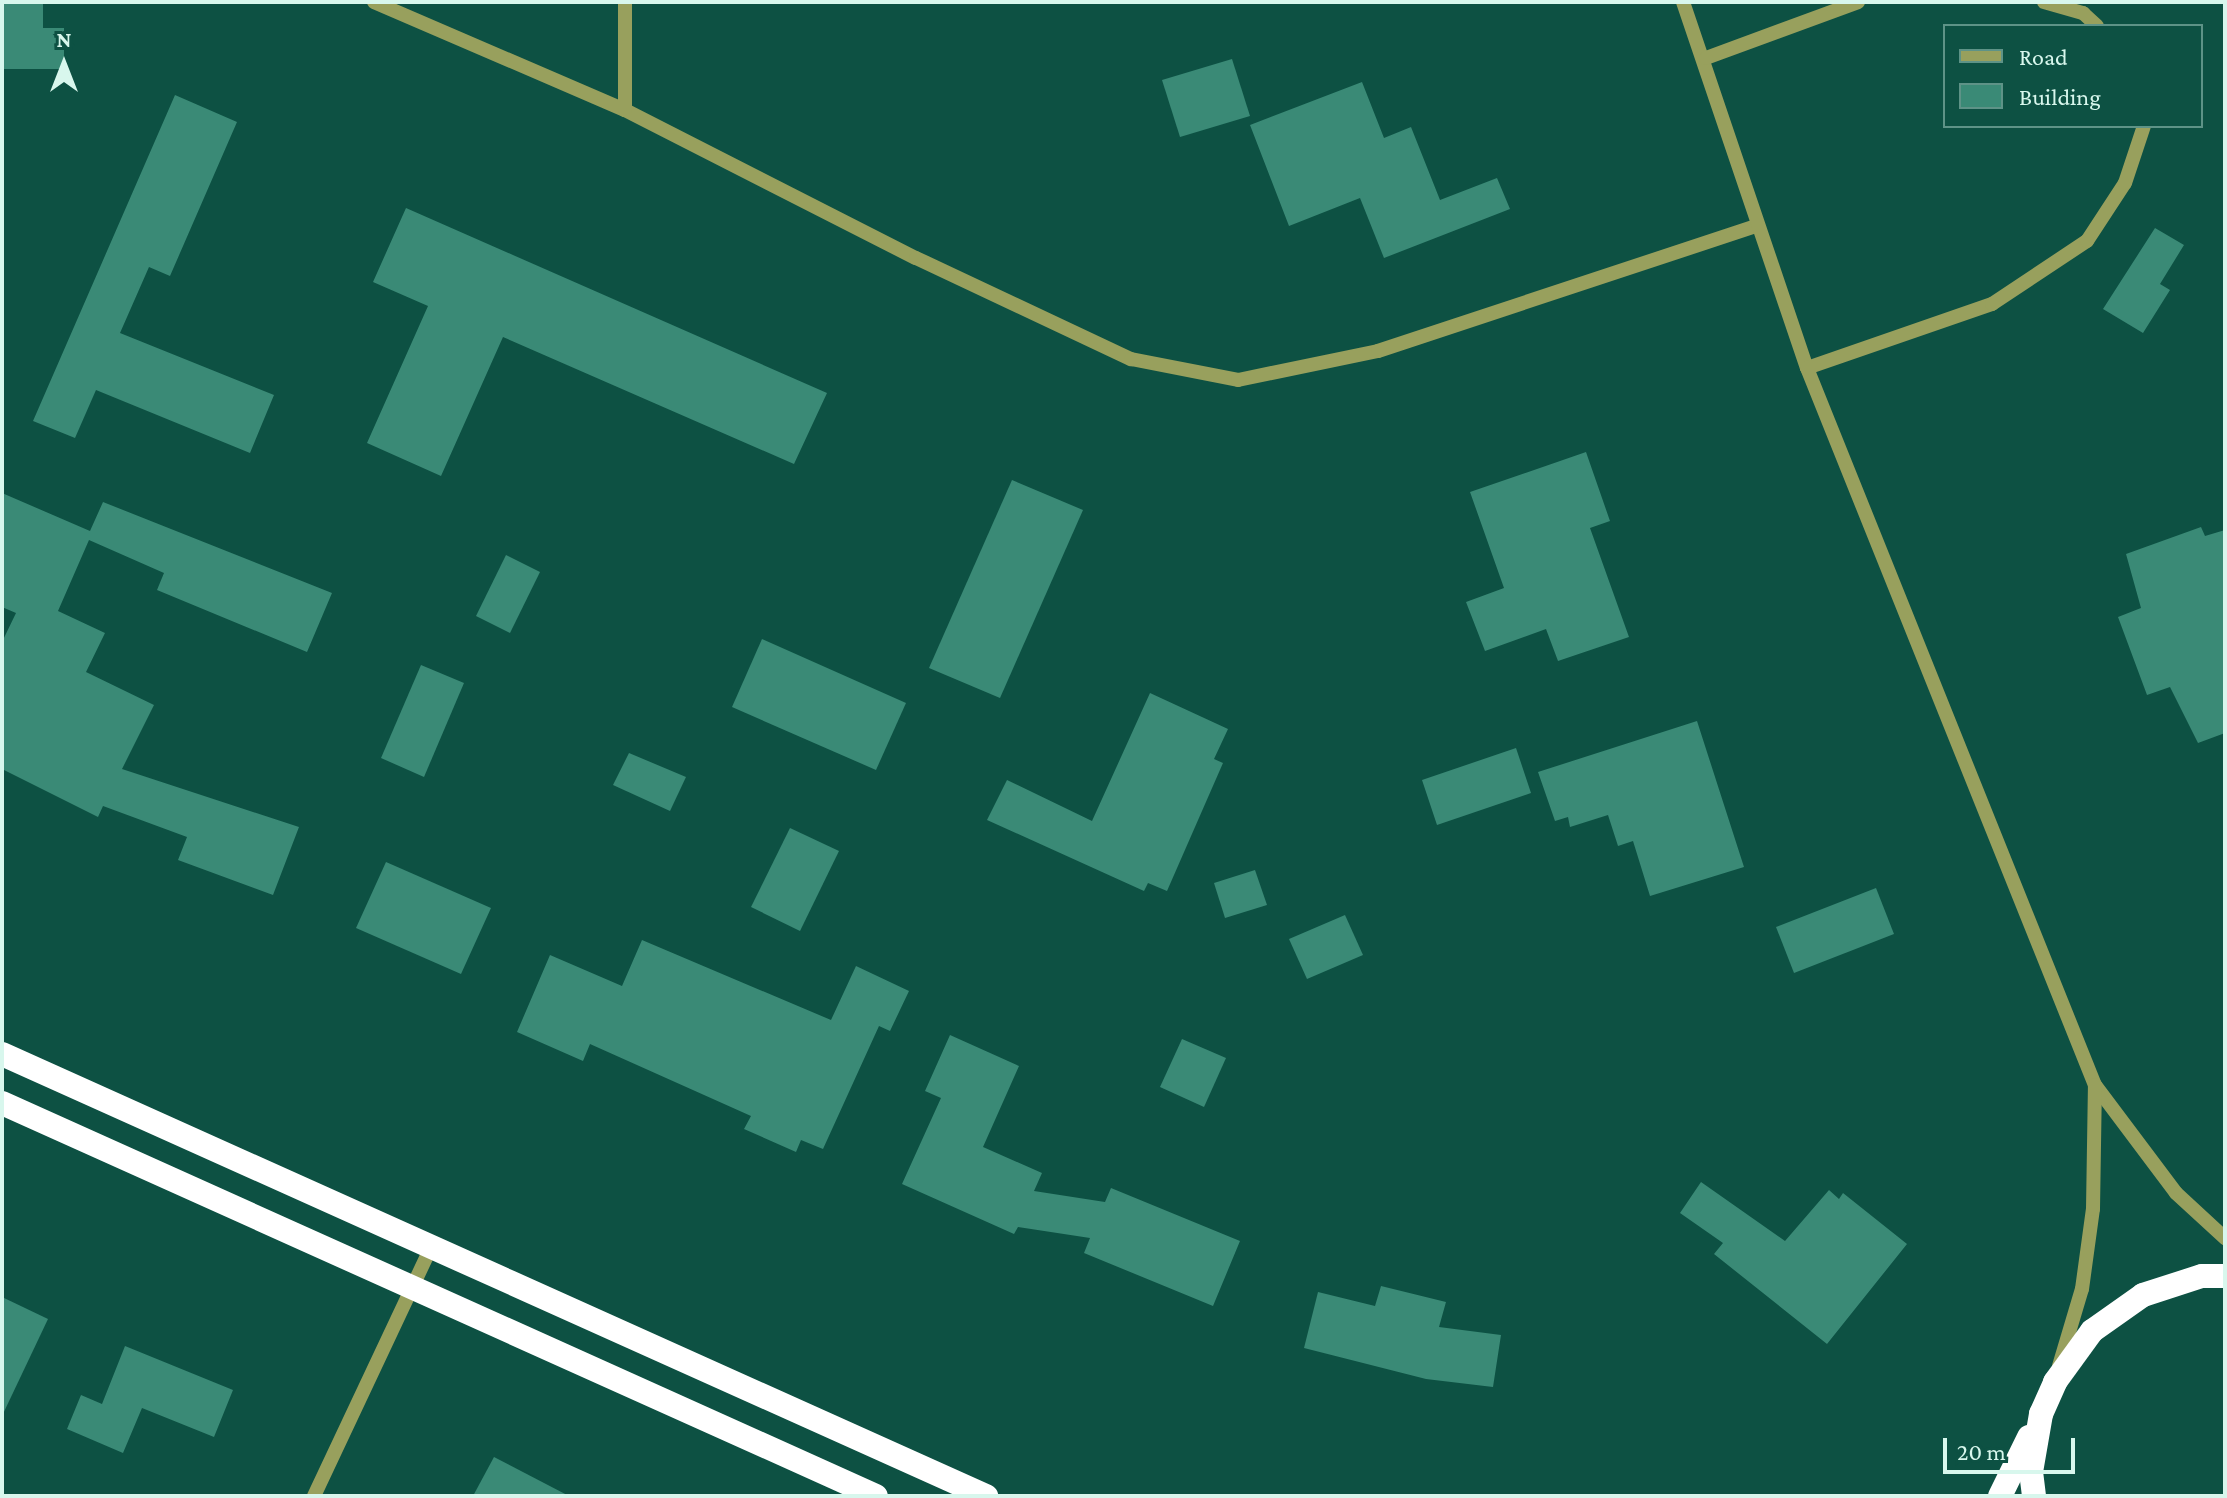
<!DOCTYPE html>
<style>
body{margin:0}
#map{position:relative;width:2227px;height:1498px;overflow:hidden;background:#0d5143;font-family:"Crimson Pro",serif}
div>[style]{position:absolute}
[style*='--x']{left:calc(var(--x)*1px);top:calc(var(--y)*1px);width:calc(var(--w)*1px);rotate:calc(var(--a)*1deg)}
.building>*{inset:0;background:#3a8a76}
.minor>*{height:14px;margin:-7px;padding:0 7px;transform-origin:7px;border-radius:7px;background:#98a05d}
.highway>*{height:24px;margin:-12px;padding:0 12px;transform-origin:12px;border-radius:12px;background:#fff}
span{translate:-50% -50%;white-space:nowrap;text-align:center;line-height:1.15;-webkit-text-stroke:8px #0d5143;paint-order:stroke}
.frame{position:absolute;inset:0;border:4px solid #d8f7ed;pointer-events:none}
.legend{position:absolute;left:1943px;top:24px;width:260px;height:104px;box-sizing:border-box;background:#0d5143;border:2px solid #5e9387;margin:0;padding:10px 14px;list-style:none;font-size:24px;color:#d8f7ed}
.legend li{display:flex;align-items:center;gap:16px;height:40px}
.legend b{width:40px;border:2px solid #5e9387}
.north{position:absolute;left:24px;top:24px;width:80px;height:80px;-webkit-text-stroke:6px #0d5143;paint-order:stroke;rotate:0deg;font-size:22px;font-weight:700;line-height:32px;text-align:center;color:#d8f7ed}
.north::after{content:'';display:block;margin:auto;width:28px;height:36px;background:#d8f7ed;clip-path:polygon(50% 0,100% 100%,50% 72%,0 100%)}
.scale{position:absolute;left:1943px;top:1438px;width:132px;height:36px;box-sizing:border-box;border:4px solid #d8f7ed;border-top:0;padding-left:10px;font-size:24px;line-height:28px;white-space:nowrap;color:#d8f7ed;-webkit-text-stroke:6px #0d5143;paint-order:stroke}
</style>
<div id="map">
<div class="building">
<i style="clip-path:polygon(2px 2px,43px 2px,43px 28px,64px 28px,64px 69px,2px 69px)"></i>
<i style="clip-path:polygon(1232px 59px,1250px 116px,1180px 137px,1162px 80px)"></i>
<i style="clip-path:polygon(1362px 82px,1384px 138px,1411px 127px,1440px 200px,1497px 178px,1510px 209px,1384px 258px,1360px 198px,1289px 226px,1250px 125px)"></i>
<i style="clip-path:polygon(175px 95px,237px 122px,170px 276px,149px 267px,120px 333px,274px 395px,250px 453px,96px 390px,75px 438px,33px 421px)"></i>
<i style="clip-path:polygon(406px 208px,827px 393px,794px 464px,503px 337px,441px 476px,367px 443px,428px 306px,373px 282px)"></i>
<i style="clip-path:polygon(2155px 228px,2184px 245px,2160px 284px,2170px 290px,2143px 333px,2103px 309px)"></i>
<i style="clip-path:polygon(1586px 452px,1610px 521px,1590px 528px,1629px 637px,1558px 661px,1546px 629px,1485px 651px,1466px 602px,1504px 588px,1470px 492px)"></i>
<i style="clip-path:polygon(1012px 480px,1083px 510px,1000px 698px,929px 668px)"></i>
<i style="clip-path:polygon(2px 493px,90px 531px,103px 502px,332px 593px,307px 652px,157px 590px,164px 573px,89px 540px,58px 611px,105px 633px,86px 672px,154px 705px,122px 769px,299px 827px,273px 895px,178px 860px,187px 837px,103px 806px,98px 817px,2px 769px,2px 642px,16px 613px,2px 607px)"></i>
<i style="clip-path:polygon(2201px 527px,2205px 536px,2225px 530px,2225px 733px,2198px 743px,2170px 687px,2147px 695px,2118px 617px,2141px 608px,2126px 554px)"></i>
<i style="clip-path:polygon(506px 555px,540px 572px,510px 633px,476px 616px)"></i>
<i style="clip-path:polygon(762px 639px,906px 703px,876px 770px,732px 707px)"></i>
<i style="clip-path:polygon(421px 665px,464px 683px,424px 777px,381px 758px)"></i>
<i style="clip-path:polygon(1150px 693px,1228px 729px,1214px 759px,1223px 763px,1167px 891px,1148px 883px,1144px 891px,987px 820px,1007px 780px,1092px 821px)"></i>
<i style="clip-path:polygon(1697px 721px,1744px 867px,1650px 896px,1633px 841px,1618px 846px,1608px 815px,1570px 827px,1568px 817px,1555px 821px,1538px 772px)"></i>
<i style="clip-path:polygon(1516px 748px,1531px 793px,1437px 825px,1422px 780px)"></i>
<i style="clip-path:polygon(629px 753px,686px 777px,670px 811px,613px 785px)"></i>
<i style="clip-path:polygon(790px 828px,839px 851px,800px 931px,751px 907px)"></i>
<i style="clip-path:polygon(386px 862px,491px 908px,461px 974px,356px 928px)"></i>
<i style="clip-path:polygon(1255px 870px,1267px 905px,1225px 918px,1214px 883px)"></i>
<i style="clip-path:polygon(1876px 888px,1894px 934px,1794px 973px,1776px 927px)"></i>
<i style="clip-path:polygon(1345px 915px,1363px 955px,1307px 979px,1289px 939px)"></i>
<i style="clip-path:polygon(642px 940px,831px 1020px,856px 966px,909px 991px,890px 1031px,879px 1026px,823px 1149px,801px 1140px,796px 1152px,744px 1129px,751px 1116px,590px 1044px,583px 1061px,517px 1032px,550px 955px,622px 986px)"></i>
<i style="clip-path:polygon(950px 1035px,1019px 1066px,983px 1147px,1042px 1173px,1034px 1191px,1105px 1202px,1111px 1188px,1240px 1241px,1213px 1306px,1084px 1253px,1090px 1238px,1018px 1227px,1014px 1234px,902px 1184px,941px 1098px,925px 1091px)"></i>
<i style="clip-path:polygon(1182px 1039px,1226px 1058px,1204px 1107px,1160px 1087px)"></i>
<i style="clip-path:polygon(1701px 1182px,1785px 1241px,1829px 1190px,1839px 1199px,1843px 1193px,1907px 1244px,1827px 1344px,1714px 1254px,1723px 1243px,1680px 1213px)"></i>
<i style="clip-path:polygon(1381px 1286px,1446px 1302px,1439px 1327px,1501px 1335px,1493px 1387px,1426px 1379px,1304px 1348px,1318px 1292px,1375px 1306px)"></i>
<i style="clip-path:polygon(2px 1297px,48px 1319px,2px 1416px)"></i>
<i style="clip-path:polygon(125px 1346px,233px 1390px,214px 1437px,142px 1408px,123px 1453px,67px 1429px,81px 1395px,102px 1404px)"></i>
<i style="clip-path:polygon(494px 1457px,569px 1496px,473px 1496px)"></i>
</div>
<div class="minor">
<i style="--x:374;--y:2;--w:273;--a:23.3"></i>
<i style="--x:625;--y:110;--w:326;--a:27"></i>
<i style="--x:916;--y:258;--w:238;--a:25.2"></i>
<i style="--x:1131;--y:359;--w:109;--a:11.1"></i>
<i style="--x:1238;--y:380;--w:143;--a:-11.7"></i>
<i style="--x:1378;--y:351;--w:400;--a:-18.3"></i>
<i style="--x:1683;--y:2;--w:386;--a:71.3"></i>
<i style="--x:1807;--y:368;--w:773;--a:68.12"></i>
<i style="--x:2095;--y:1085;--w:135;--a:53.1"></i>
<i style="--x:2176;--y:1193;--w:67;--a:42.6"></i>
<i style="--x:2044;--y:2;--w:41;--a:15.8"></i>
<i style="--x:2083;--y:13;--w:19;--a:43"></i>
<i style="--x:1706;--y:58;--w:162;--a:-20.2"></i>
<i style="--x:625;--y:110;--w:108;--a:-90"></i>
<i style="--x:1807;--y:368;--w:196;--a:-19.1"></i>
<i style="--x:1992;--y:304;--w:114;--a:-33.6"></i>
<i style="--x:2087;--y:241;--w:69;--a:-56.8"></i>
<i style="--x:2125;--y:183;--w:60;--a:-71.6"></i>
<i style="--x:2059;--y:1366;--w:80;--a:-73.4"></i>
<i style="--x:2082;--y:1289;--w:81;--a:-82.2"></i>
<i style="--x:2093;--y:1209;--w:124;--a:-89.1"></i>
<i style="--x:314;--y:1496;--w:273;--a:-64.8"></i>
</div>
<div class="highway">
<i style="--x:2;--y:1054;--w:1079;--a:24.19"></i>
<i style="--x:2;--y:1103;--w:958;--a:24.21"></i>
<i style="--x:2000;--y:1496;--w:66;--a:-63.8"></i>
<i style="--x:2034;--y:1496;--w:24;--a:-97"></i>
<i style="--x:2031;--y:1472;--w:59;--a:-80.2"></i>
<i style="--x:2041;--y:1414;--w:35;--a:-66"></i>
<i style="--x:2055;--y:1382;--w:63;--a:-54"></i>
<i style="--x:2092;--y:1331;--w:62;--a:-35.2"></i>
<i style="--x:2143;--y:1295;--w:62;--a:-17.9"></i>
<i style="--x:2202;--y:1276;--w:23;--a:0"></i>
</div>
<div class="frame"></div>
<ul class="legend">
<li><b style="height:10px;background:#98a05d"></b>Road</li>
<li><b style="height:22px;background:#3a8a76"></b>Building</li>
</ul>
<div class="north">N</div>
<div class="scale">20 m</div>
</div>
